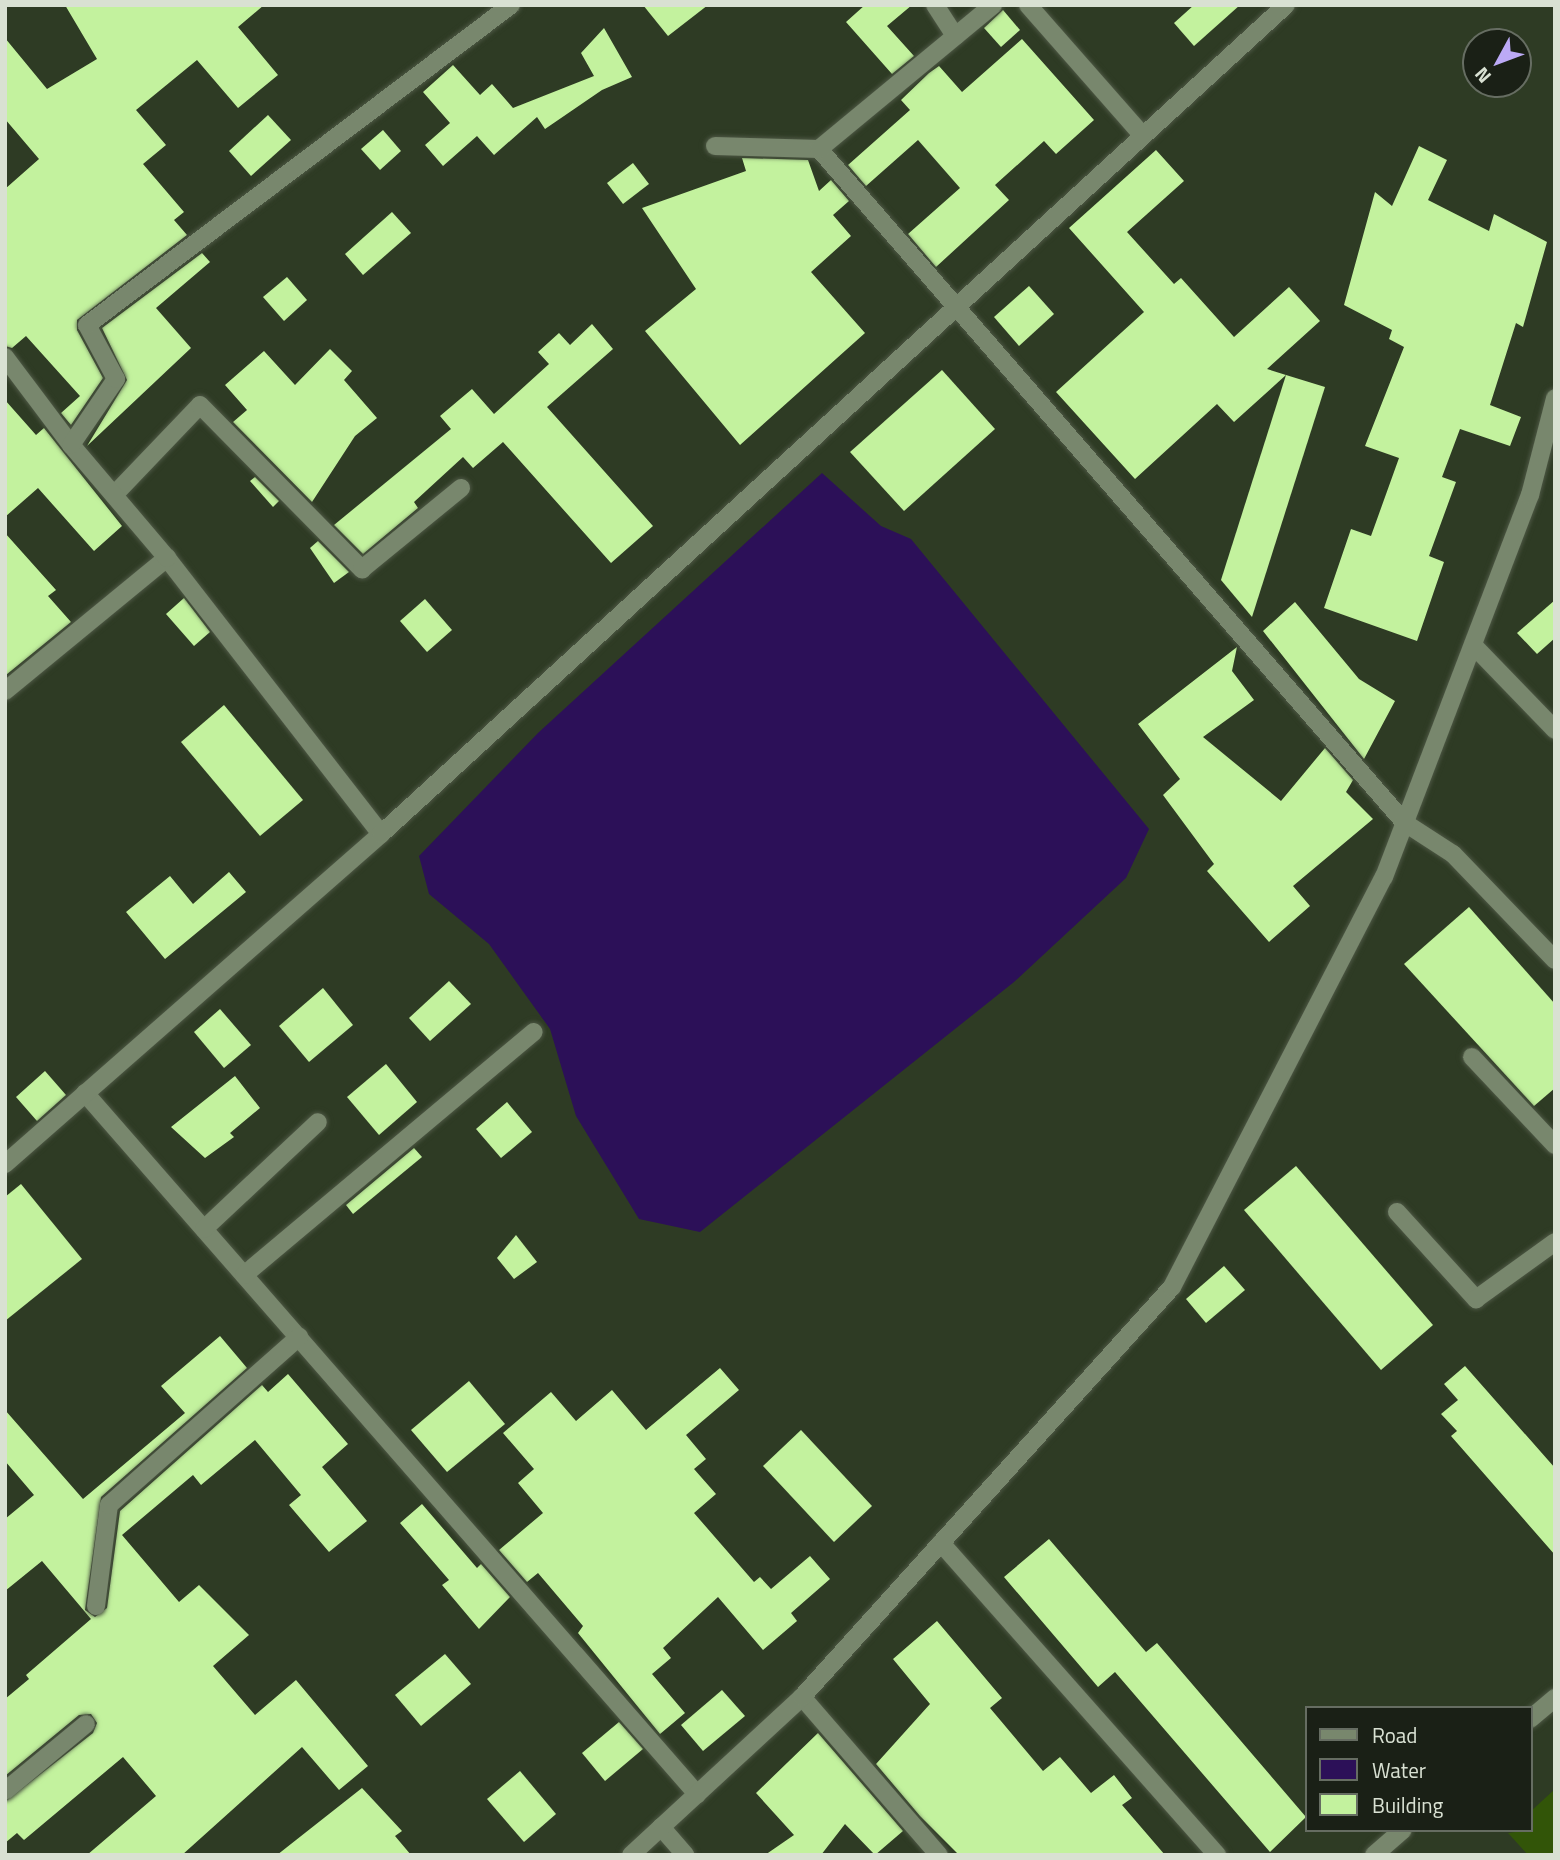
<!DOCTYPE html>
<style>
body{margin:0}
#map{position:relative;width:1560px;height:1860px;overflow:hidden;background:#2e3b24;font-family:"Titillium Web",sans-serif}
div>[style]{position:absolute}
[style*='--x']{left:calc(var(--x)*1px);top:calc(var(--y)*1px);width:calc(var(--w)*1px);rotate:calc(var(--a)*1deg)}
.green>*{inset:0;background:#325508}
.water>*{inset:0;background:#2c1058}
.building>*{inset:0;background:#c3f29e}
.roads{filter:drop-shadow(0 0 2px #4d5744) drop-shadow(0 0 2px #4d5744)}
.minor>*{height:18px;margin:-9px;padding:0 9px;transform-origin:9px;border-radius:9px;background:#78876d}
span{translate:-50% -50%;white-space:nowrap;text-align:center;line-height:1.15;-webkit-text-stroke:7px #1a2016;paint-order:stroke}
.frame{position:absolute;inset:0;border:7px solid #d9e1d3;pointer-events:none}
.legend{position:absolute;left:1305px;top:1706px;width:228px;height:126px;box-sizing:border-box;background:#1a2016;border:2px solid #666d62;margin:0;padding:9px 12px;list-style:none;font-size:21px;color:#d9e1d3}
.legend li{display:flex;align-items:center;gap:14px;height:35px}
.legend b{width:35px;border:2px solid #666d62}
.north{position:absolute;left:1462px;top:28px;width:70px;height:70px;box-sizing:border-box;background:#1a2016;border:2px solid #666d62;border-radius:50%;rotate:229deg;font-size:19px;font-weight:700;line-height:28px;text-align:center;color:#d9e1d3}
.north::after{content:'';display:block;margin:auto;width:24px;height:32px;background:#bcaaf6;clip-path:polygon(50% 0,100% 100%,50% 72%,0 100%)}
</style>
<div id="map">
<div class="green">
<i style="clip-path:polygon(1555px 1789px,1555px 1855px,1528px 1855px,1508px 1833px,1530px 1830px,1530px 1812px)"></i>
</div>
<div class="water">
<i style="clip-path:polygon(822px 473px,881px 526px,911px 539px,1149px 829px,1126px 878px,1014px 982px,700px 1232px,639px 1219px,576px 1116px,550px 1029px,489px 944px,429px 894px,419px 856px,538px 733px)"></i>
</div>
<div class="building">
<i style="clip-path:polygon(65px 5px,264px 5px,238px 27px,278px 75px,238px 108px,197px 60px,136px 110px,166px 145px,143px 164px,184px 212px,174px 220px,187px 235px,77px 320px,77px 330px,103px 378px,71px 425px,61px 413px,80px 396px,26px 336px,12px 348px,5px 346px,5px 189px,39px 159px,5px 119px,5px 38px,47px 89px,97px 59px)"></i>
<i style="clip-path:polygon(643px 5px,708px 5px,668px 36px)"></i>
<i style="clip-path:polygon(865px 5px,912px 5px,887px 26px,914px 56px,892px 74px,846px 22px)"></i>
<i style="clip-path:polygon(1194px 5px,1240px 5px,1194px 46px,1174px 23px)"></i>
<i style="clip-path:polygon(1003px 10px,1020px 30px,1001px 47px,984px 28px)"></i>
<i style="clip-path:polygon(604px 28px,632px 77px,602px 90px,545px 129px,537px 117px,494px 155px,477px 136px,443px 166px,425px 145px,450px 123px,423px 92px,453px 65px,480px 95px,492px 84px,513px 108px,594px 76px,581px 53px)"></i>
<i style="clip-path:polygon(1022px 39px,1094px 120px,1056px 154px,1044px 141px,995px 185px,1009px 200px,936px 267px,908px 234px,960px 188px,918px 140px,866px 186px,848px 165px,910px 110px,901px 100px,929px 73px,939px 66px,962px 92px)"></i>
<i style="clip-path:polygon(268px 115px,291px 140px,251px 176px,229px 151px)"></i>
<i style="clip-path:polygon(383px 130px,401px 151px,380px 170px,361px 149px)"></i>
<i style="clip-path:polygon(1419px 146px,1447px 160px,1428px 200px,1489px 231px,1494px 214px,1547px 242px,1523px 327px,1516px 323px,1490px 405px,1521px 417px,1510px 446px,1460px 429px,1442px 477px,1456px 482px,1429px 556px,1444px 562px,1417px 641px,1324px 608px,1351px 529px,1371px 536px,1399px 458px,1365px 446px,1404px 347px,1389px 339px,1392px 330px,1344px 305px,1375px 192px,1392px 206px)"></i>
<i style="clip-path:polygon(1156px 150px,1184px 181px,1127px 232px,1174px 284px,1181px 278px,1234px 337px,1289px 287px,1320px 321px,1267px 369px,1286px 375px,1234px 422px,1217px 404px,1135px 479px,1056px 392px,1144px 312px,1069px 228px)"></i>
<i style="clip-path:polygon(742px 158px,808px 160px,819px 191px,831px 180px,849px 201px,833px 215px,851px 236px,811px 272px,865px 333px,740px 445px,645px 331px,696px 289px,642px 208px,746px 171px)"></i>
<i style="clip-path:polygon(633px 163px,649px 184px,623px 204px,607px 183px)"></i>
<i style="clip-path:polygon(392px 212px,411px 233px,363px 275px,345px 254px)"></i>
<i style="clip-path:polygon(202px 253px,210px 262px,156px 308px,191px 348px,87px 446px,127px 380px,102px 328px)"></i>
<i style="clip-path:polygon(287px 277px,307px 300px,284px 321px,263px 297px)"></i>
<i style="clip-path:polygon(1029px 286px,1054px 314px,1019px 346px,994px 317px)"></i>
<i style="clip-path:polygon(592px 324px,613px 349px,547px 407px,653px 526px,611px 563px,503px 442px,473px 468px,463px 457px,414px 502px,418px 508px,363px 554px,334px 525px,451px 429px,440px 416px,472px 389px,494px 414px,549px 364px,538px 352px,559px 333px,570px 345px)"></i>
<i style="clip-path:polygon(330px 349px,352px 371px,344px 380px,377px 418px,355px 436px,312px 502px,233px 422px,247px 410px,225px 385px,264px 351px,295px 385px)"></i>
<i style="clip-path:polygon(942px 370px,995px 429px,904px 511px,850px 452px)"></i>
<i style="clip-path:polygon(1286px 375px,1325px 387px,1252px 617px,1221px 580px)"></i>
<i style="clip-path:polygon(5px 400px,36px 435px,44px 428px,122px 526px,94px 551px,38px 488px,5px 517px)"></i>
<i style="clip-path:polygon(255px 477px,279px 501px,273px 507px,250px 481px)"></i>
<i style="clip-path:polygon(5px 533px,56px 590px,48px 596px,71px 622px,6px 675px)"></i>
<i style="clip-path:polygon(318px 541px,349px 572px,334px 583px,310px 548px)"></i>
<i style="clip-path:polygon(184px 598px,210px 632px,194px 646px,166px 614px)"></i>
<i style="clip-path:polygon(425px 599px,452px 630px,427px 652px,400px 621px)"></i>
<i style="clip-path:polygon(1555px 600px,1555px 638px,1537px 654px,1517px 633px)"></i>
<i style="clip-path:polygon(1295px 602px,1359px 679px,1395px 701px,1364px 759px,1263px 631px)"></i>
<i style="clip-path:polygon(1237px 647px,1232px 671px,1254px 700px,1203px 737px,1281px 801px,1325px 748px,1353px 780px,1346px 792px,1373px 819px,1293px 886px,1310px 906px,1269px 942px,1207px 871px,1214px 864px,1163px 795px,1180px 779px,1138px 724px)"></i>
<i style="clip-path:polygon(224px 705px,303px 800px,260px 836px,181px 742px)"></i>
<i style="clip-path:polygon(229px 872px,246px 892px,165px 959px,126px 912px,170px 876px,193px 904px)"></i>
<i style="clip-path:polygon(1469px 907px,1555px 1004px,1555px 1088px,1534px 1106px,1404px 964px)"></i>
<i style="clip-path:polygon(449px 981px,471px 1004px,430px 1041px,409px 1018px)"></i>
<i style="clip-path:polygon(323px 988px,353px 1025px,309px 1062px,279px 1026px)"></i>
<i style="clip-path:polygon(220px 1009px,251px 1045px,224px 1068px,194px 1032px)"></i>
<i style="clip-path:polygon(386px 1064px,417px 1102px,379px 1135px,347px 1097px)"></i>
<i style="clip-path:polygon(45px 1071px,66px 1095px,37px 1121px,16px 1097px)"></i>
<i style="clip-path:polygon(235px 1076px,260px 1108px,230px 1133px,234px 1137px,205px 1158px,171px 1127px)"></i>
<i style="clip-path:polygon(507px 1102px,532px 1132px,501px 1158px,476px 1129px)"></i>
<i style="clip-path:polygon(414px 1148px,422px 1157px,353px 1214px,346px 1205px)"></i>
<i style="clip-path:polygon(1296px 1166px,1433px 1325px,1381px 1370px,1244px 1210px)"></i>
<i style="clip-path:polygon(21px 1184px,82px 1259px,5px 1321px,5px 1197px)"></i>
<i style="clip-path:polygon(516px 1235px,537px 1262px,514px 1279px,497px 1258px)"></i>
<i style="clip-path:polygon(1224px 1266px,1245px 1290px,1206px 1323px,1186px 1299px)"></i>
<i style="clip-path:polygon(220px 1336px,247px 1368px,101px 1497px,85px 1610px,95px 1617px,107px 1608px,120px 1511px,262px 1385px,268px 1392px,288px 1374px,348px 1444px,322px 1467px,367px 1521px,329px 1552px,289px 1505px,301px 1495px,255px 1440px,201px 1485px,193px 1475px,122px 1535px,179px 1602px,199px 1585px,249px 1635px,213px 1666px,255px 1715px,296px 1680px,368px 1766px,339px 1790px,302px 1747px,182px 1855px,87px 1855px,156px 1796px,123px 1757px,24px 1840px,17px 1833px,5px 1843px,5px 1802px,93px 1733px,97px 1723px,91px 1714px,79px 1715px,5px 1776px,5px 1699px,29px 1679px,26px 1675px,91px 1619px,42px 1561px,5px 1591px,5px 1519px,34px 1495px,5px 1461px,5px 1410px,83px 1499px,185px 1413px,161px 1386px)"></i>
<i style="clip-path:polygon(1465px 1366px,1555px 1468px,1555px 1555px,1451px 1436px,1457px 1431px,1441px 1414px,1458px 1400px,1444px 1384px)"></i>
<i style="clip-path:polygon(720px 1368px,739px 1390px,686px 1435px,706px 1459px,694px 1469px,716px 1494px,694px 1513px,754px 1582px,760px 1577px,771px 1589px,810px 1556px,830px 1579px,791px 1613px,797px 1621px,763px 1650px,718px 1597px,663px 1648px,671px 1658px,652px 1674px,685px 1713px,660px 1734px,578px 1633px,583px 1626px,538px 1573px,527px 1582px,499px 1550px,543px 1513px,518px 1483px,534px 1469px,503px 1433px,551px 1392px,576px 1421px,612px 1390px,646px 1430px)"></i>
<i style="clip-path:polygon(469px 1381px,505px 1424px,447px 1472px,411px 1430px)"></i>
<i style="clip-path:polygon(801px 1430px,872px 1506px,834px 1542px,763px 1466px)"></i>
<i style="clip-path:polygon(422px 1504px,477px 1568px,481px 1564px,510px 1597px,479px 1629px,442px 1585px,449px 1580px,400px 1523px)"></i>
<i style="clip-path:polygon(1049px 1539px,1146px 1652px,1157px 1643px,1306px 1817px,1270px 1852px,1115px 1672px,1098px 1687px,1004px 1577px)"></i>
<i style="clip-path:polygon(937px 1621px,1002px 1698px,990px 1708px,1043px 1771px,1060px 1757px,1091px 1793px,1114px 1775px,1132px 1798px,1122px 1805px,1165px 1855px,959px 1855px,920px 1816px,876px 1764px,930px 1704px,893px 1659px)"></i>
<i style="clip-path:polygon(445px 1654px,471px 1684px,421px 1726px,395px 1695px)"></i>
<i style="clip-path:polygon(722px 1690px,745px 1716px,703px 1751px,681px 1725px)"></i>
<i style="clip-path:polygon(619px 1722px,643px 1749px,605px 1781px,582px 1753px)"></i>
<i style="clip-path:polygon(818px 1733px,903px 1831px,875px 1855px,845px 1824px,821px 1855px,765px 1855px,794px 1835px,756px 1793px)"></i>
<i style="clip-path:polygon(520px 1771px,556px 1814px,524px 1842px,487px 1799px)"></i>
<i style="clip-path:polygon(362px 1788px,402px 1831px,395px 1836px,411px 1855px,277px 1855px)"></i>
</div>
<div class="roads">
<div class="minor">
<i style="--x:935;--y:5;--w:37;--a:57"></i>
<i style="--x:1028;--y:5;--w:174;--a:48.7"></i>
<i style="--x:715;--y:146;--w:104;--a:1.7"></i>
<i style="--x:819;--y:149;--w:893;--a:49"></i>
<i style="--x:1405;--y:823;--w:57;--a:32.9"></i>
<i style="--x:1453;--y:854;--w:147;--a:46.1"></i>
<i style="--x:819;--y:149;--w:226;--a:-39.6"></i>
<i style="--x:5;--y:357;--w:110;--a:53.1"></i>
<i style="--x:114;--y:495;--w:124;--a:-46.3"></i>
<i style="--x:200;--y:405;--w:231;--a:45.4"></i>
<i style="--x:362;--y:569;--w:128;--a:-39.3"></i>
<i style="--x:1473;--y:645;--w:118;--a:46"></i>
<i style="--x:5;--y:691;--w:210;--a:-39.4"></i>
<i style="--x:381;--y:834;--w:349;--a:-127.8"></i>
<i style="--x:167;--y:558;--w:148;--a:-130.3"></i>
<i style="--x:71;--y:445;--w:80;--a:-55.7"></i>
<i style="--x:116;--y:379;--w:61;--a:-118.2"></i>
<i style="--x:87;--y:325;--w:531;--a:-37.04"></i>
<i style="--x:1472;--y:1057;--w:121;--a:46.7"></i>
<i style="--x:85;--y:1093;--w:931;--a:48.88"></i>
<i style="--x:5;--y:1164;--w:500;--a:-41.27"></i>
<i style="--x:381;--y:834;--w:1227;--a:-42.49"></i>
<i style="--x:1397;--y:1212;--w:118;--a:47.8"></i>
<i style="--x:1476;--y:1299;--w:97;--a:-35.8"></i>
<i style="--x:204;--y:1229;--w:156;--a:-43.2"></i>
<i style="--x:244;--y:1275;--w:378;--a:-40"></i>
<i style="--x:941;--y:1543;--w:417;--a:48.5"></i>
<i style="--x:96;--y:1606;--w:102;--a:-82.7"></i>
<i style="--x:109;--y:1505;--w:254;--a:-41.5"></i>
<i style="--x:802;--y:1697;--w:209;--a:49.1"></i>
<i style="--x:1530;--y:1719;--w:33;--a:-40"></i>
<i style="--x:5;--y:1791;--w:105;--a:-39.6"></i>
<i style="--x:661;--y:1827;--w:37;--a:49"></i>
<i style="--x:631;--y:1855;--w:233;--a:-42.7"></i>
<i style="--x:802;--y:1697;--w:552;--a:-47.94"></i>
<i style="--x:1172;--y:1287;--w:462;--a:-62.7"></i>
<i style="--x:1384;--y:877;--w:409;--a:-69.1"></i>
<i style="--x:1530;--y:495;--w:100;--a:-75.5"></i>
<i style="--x:1374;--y:1855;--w:38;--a:-41"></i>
</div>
</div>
<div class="frame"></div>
<ul class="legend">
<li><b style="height:9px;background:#78876d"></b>Road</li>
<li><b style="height:19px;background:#2c1058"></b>Water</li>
<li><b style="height:19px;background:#c3f29e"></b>Building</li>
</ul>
<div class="north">N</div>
</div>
